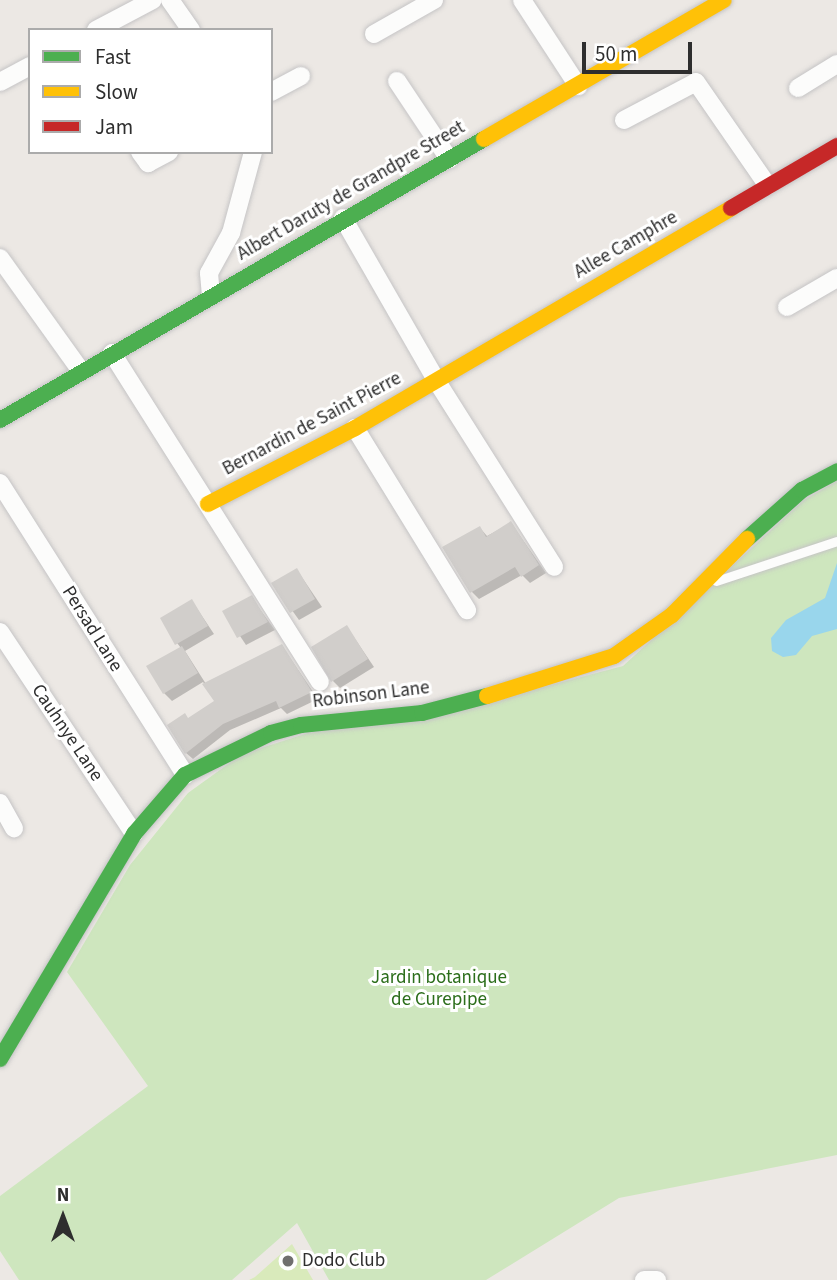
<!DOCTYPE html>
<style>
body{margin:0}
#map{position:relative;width:837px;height:1280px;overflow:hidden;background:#ece8e4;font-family:"Source Sans 3",sans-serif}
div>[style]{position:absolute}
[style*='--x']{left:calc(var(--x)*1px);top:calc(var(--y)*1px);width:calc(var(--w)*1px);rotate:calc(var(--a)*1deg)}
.green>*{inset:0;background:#cee6be}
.pitch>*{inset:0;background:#d9eabb}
.water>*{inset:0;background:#99d6ec}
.shadow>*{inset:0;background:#0003}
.building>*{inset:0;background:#d1cecb}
.roads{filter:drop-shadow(0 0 2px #c5c4c5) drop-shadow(0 0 2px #c5c4c5)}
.lane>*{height:9px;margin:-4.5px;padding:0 4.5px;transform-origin:4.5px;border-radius:4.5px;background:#fcfcfb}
.street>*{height:18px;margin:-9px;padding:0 9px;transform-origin:9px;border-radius:9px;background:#fcfcfb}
.fast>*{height:16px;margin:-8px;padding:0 8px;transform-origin:8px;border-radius:8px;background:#4caf50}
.slow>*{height:16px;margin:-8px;padding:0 8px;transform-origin:8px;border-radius:8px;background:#ffc107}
.jam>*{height:16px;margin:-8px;padding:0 8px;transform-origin:8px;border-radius:8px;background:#c62828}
.dots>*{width:19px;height:19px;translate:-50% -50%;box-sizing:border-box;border:4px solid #fff;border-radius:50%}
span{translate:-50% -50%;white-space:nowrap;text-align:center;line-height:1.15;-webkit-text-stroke:6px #fff;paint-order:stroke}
.street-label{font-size:19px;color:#2e2e2e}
.park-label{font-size:19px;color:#2c6e1b}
.poi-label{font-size:19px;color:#2e2e2e}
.left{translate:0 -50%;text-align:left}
.legend{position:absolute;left:28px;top:28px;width:245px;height:126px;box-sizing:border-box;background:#fff;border:2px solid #ababab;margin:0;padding:9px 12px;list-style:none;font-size:21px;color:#2e2e2e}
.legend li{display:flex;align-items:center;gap:14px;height:35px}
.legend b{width:35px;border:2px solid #ababab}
.north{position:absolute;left:28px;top:1182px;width:70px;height:70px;-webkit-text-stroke:5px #fff;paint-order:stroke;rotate:0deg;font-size:19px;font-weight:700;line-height:28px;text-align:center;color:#2e2e2e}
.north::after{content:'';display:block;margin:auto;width:24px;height:32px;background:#2e2e2e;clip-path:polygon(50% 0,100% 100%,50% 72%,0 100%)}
.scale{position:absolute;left:582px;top:42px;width:110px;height:32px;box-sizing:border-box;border:4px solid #2e2e2e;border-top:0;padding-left:9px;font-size:21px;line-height:24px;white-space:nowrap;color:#2e2e2e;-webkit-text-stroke:5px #fff;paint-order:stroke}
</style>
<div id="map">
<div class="green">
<i style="clip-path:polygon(837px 481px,837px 1155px,619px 1198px,486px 1280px,329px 1280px,297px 1223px,232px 1280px,19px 1280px,0 1251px,0 1196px,148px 1086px,67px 972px,130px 865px,188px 793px,242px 754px,308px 733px,436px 715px,623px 666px,804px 500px)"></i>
</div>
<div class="pitch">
<i style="clip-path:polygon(292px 1244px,313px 1280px,249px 1280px,255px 1277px)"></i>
</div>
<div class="water">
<i style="clip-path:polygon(837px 563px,837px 629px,812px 636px,796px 655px,783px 657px,772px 651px,771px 638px,786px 620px,825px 598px)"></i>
</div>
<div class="shadow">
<i style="clip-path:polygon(511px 523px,546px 573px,530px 583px,522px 575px,479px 599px,471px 591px,480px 528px,487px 536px)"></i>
<i style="clip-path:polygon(297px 570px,322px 607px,299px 620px,273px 584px)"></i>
<i style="clip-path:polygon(251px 597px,275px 630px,246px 645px,224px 612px)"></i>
<i style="clip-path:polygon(192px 601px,214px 634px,185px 651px,206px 684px,282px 646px,318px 699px,287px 714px,281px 708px,230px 730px,193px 759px,186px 753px,189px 720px,217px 701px,203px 682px,172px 701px,164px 693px,181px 648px,177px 643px)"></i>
<i style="clip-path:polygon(347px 627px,374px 667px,340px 688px,333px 681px)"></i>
</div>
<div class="building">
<i style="clip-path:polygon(511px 521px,539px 565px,521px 577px,515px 567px,470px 593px,442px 547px,480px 526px,486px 537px)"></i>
<i style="clip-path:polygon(297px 568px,315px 599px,290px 613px,271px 583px)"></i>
<i style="clip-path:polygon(252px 595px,268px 622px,237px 638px,222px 611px)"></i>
<i style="clip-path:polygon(192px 599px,208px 626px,175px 645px,160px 618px)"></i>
<i style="clip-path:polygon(347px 625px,368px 659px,331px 682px,311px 647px)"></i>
<i style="clip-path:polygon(282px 644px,312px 692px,279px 708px,276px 701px,223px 724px,185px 754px,167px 725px,185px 713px,188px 718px,214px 701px,202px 684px)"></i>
<i style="clip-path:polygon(182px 646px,198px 673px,163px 694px,146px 666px)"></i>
</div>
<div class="roads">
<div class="lane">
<i style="--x:716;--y:581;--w:127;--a:-18.3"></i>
</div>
<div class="street">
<i style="--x:170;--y:0;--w:37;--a:55"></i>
<i style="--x:522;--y:0;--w:103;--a:56.9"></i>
<i style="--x:96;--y:30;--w:64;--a:-27.8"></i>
<i style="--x:374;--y:34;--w:69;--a:-29.5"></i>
<i style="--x:397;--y:81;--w:94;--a:56.3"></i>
<i style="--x:0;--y:82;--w:34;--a:-28"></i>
<i style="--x:798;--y:88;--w:46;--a:-31.6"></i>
<i style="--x:271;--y:92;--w:34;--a:-28"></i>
<i style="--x:624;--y:120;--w:81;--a:-27.8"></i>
<i style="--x:696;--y:82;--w:126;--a:55.3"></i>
<i style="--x:140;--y:152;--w:14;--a:54"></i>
<i style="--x:148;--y:163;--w:24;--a:-28"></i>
<i style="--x:343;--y:218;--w:187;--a:60.1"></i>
<i style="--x:436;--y:380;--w:221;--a:57.7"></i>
<i style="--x:0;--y:258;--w:139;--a:54.4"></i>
<i style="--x:211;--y:296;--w:23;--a:-95"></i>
<i style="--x:209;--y:273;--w:46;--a:-61.2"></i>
<i style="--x:231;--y:233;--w:84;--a:-74.8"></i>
<i style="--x:787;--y:307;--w:58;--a:-30.1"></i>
<i style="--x:112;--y:353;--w:389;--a:57.7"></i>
<i style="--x:355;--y:428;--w:214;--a:58.4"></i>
<i style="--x:0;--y:483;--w:346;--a:57.6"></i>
<i style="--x:0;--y:632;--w:242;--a:56.4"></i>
<i style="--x:0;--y:803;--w:29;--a:61"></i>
<i style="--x:644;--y:1280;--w:13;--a:0"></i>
</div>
<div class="fast">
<i style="--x:0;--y:420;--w:560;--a:-30.14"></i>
<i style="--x:747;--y:539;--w:74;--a:-41.7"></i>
<i style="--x:802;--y:490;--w:40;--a:-28"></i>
<i style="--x:0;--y:1059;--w:262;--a:-59.2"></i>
<i style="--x:134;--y:834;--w:78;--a:-49.2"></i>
<i style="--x:185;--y:775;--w:96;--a:-26"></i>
<i style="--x:271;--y:733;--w:31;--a:-15"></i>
<i style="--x:301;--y:725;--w:122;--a:-5.7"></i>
<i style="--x:422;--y:713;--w:67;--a:-14.7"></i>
</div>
<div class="slow">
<i style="--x:484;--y:139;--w:277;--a:-30.1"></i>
<i style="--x:208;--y:504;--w:165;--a:-27.3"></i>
<i style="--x:355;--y:428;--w:436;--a:-30.3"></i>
<i style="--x:487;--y:696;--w:133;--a:-17.5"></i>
<i style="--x:614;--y:656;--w:71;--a:-35.3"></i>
<i style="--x:672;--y:615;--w:107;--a:-45.4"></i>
</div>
<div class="jam">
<i style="--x:731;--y:208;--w:123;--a:-30.3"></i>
</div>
</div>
<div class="dots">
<i style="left:288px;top:1261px;background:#706f6e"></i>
</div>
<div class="street-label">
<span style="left:351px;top:191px;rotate:-30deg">Albert Daruty de Grandpre Street</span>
<span style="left:626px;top:245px;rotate:-30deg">Allee Camphre</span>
<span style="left:312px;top:424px;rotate:-28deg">Bernardin de Saint Pierre</span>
<span style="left:92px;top:629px;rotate:58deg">Persad Lane</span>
<span style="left:371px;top:695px;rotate:-7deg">Robinson Lane</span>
<span style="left:67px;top:733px;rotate:56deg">Cauhnye Lane</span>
</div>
<div class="park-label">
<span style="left:439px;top:989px">Jardin botanique<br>de Curepipe</span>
</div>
<div class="poi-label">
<span class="left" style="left:302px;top:1261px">Dodo Club</span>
</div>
<ul class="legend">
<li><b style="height:9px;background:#4caf50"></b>Fast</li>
<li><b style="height:9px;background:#ffc107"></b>Slow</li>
<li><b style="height:9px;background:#c62828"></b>Jam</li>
</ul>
<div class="north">N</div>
<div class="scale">50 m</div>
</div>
